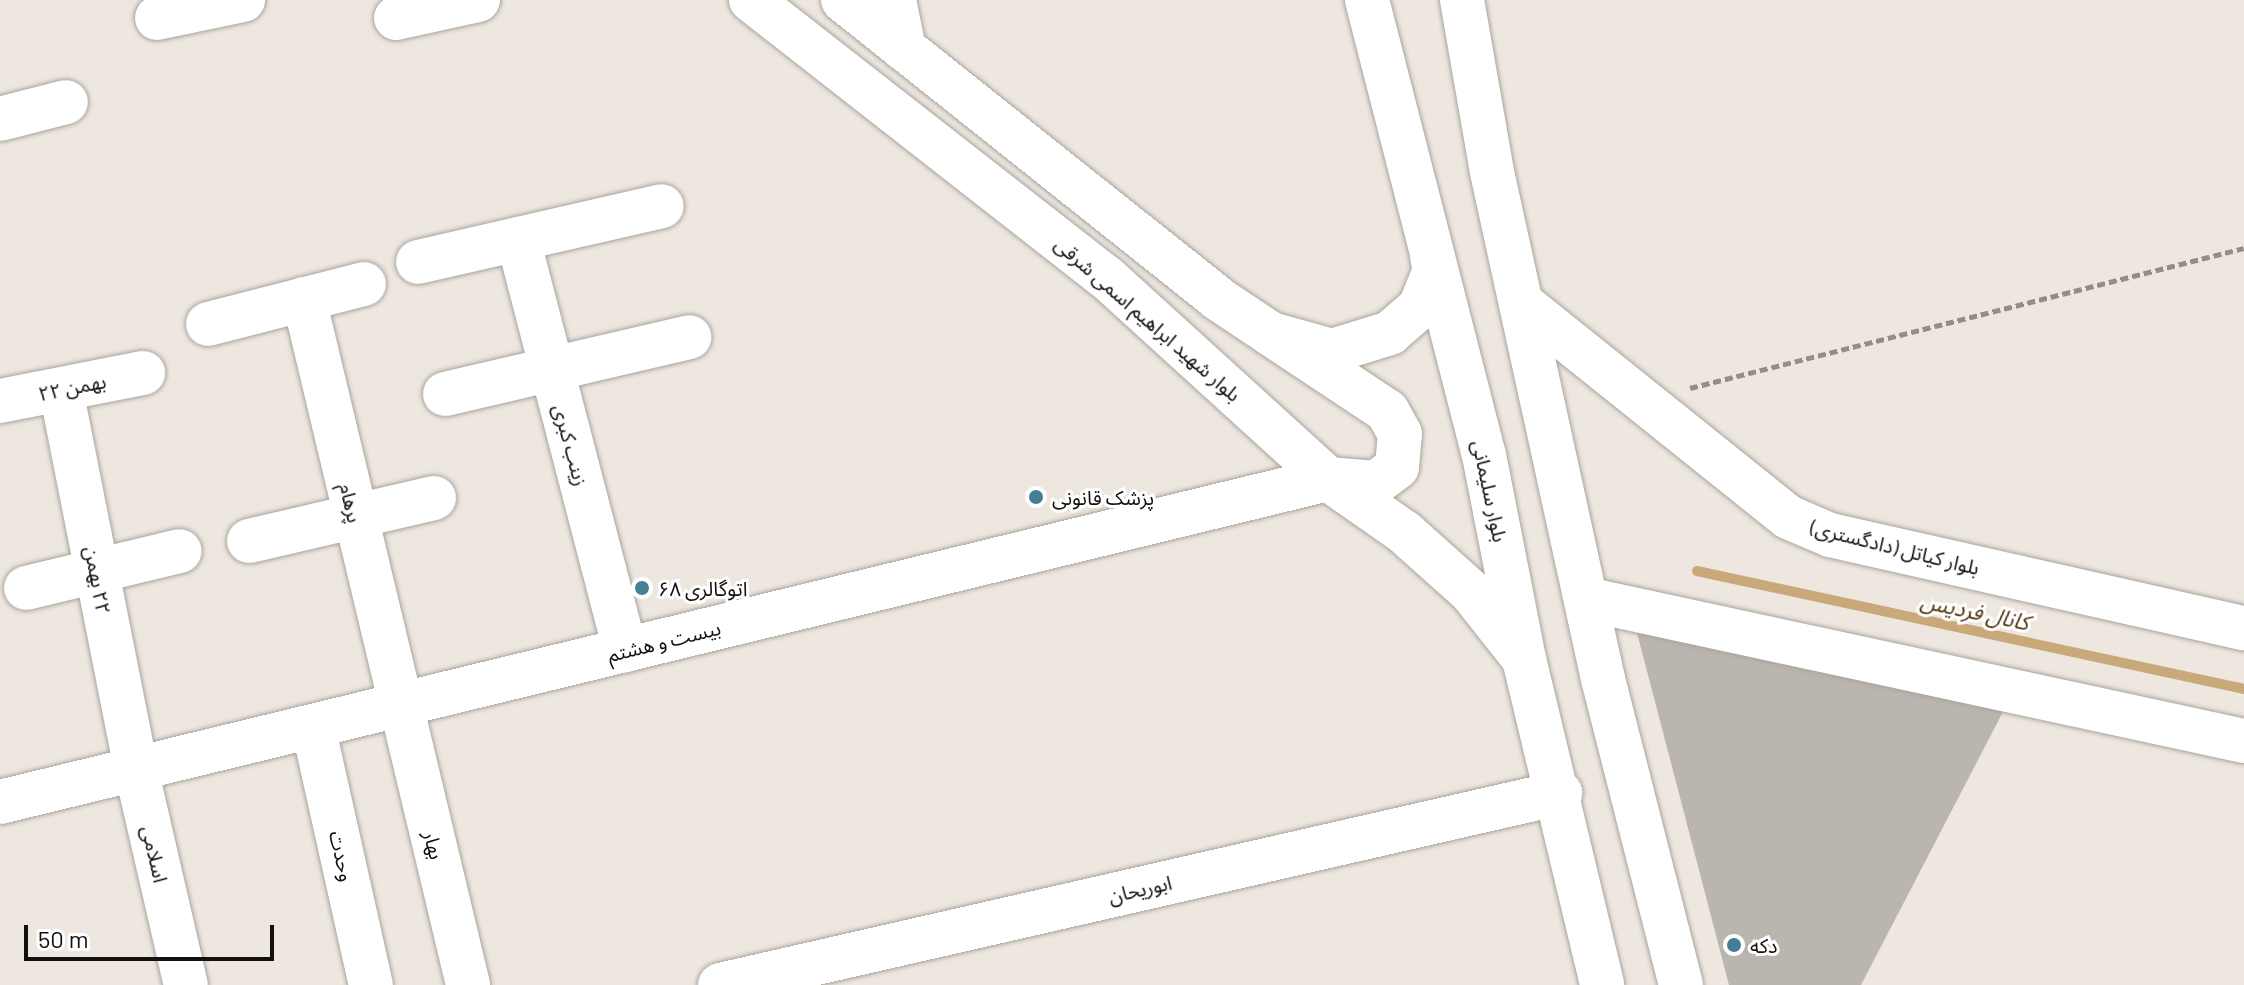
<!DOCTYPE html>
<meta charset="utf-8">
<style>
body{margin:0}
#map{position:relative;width:2244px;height:985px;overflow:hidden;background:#ede7e0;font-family:Barlow,"Noto Sans Arabic",sans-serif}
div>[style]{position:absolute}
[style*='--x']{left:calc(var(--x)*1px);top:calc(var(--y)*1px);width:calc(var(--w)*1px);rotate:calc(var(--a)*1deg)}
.stream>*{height:10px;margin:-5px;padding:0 5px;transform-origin:5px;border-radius:5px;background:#c9a87a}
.building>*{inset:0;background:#bab5ae}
.path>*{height:5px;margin-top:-2.5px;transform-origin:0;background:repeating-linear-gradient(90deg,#928d88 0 8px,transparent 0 12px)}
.roads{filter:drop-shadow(0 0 2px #a9a49d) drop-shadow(0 0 2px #a9a49d)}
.minor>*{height:44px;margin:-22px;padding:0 22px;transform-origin:22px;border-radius:22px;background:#fff}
.major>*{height:44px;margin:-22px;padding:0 22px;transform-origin:22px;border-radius:22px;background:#fff}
.dots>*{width:22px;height:22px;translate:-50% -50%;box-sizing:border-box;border:4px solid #fff;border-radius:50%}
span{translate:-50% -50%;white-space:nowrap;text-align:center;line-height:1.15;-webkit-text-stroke:6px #fff;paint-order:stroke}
.street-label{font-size:20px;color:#13110e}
.poi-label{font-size:20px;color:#13110e}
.left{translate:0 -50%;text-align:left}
.water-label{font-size:22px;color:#513914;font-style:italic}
.scale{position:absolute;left:24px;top:925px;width:250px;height:36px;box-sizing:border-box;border:4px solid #13110e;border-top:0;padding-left:10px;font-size:24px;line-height:28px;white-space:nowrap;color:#13110e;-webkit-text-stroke:6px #fff;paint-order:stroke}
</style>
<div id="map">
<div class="stream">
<i style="--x:1697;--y:571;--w:560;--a:12.17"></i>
</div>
<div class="building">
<i style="clip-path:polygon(1636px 629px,2005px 708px,1861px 985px,1729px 985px)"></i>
</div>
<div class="path">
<i style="--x:1690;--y:388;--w:571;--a:-14.18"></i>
</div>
<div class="roads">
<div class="minor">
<i style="--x:894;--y:0;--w:50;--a:78.5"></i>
<i style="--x:157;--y:18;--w:88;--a:-11.8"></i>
<i style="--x:396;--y:18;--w:84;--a:-12.4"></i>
<i style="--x:0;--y:119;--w:68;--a:-14.4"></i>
<i style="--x:518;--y:239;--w:425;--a:75.4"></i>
<i style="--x:418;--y:262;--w:250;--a:-12.9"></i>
<i style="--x:304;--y:299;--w:705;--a:76.55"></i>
<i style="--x:208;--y:324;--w:161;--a:-14.4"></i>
<i style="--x:61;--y:390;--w:386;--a:78.8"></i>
<i style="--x:136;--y:769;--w:222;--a:77"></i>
<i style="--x:445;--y:394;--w:251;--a:-13.1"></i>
<i style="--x:0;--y:401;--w:146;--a:-11.1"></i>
<i style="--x:249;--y:541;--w:190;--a:-13.1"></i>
<i style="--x:26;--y:588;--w:158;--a:-13.5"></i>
<i style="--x:313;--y:726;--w:265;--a:77.4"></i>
<i style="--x:720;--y:985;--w:862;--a:-12.88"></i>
</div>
<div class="major">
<i style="--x:751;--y:0;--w:450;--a:38"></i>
<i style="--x:1106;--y:277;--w:300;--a:42.3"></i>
<i style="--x:1328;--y:479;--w:93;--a:34.9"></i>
<i style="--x:1404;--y:532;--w:90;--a:41.8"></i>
<i style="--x:1471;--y:592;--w:85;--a:51.7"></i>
<i style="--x:843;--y:0;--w:478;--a:38.5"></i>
<i style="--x:1217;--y:298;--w:65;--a:33.7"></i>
<i style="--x:1271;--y:334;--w:63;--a:15.6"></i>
<i style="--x:1332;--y:351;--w:61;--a:-17.2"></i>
<i style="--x:1390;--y:333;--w:40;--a:-41"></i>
<i style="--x:1420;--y:307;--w:40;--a:-68"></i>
<i style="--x:1435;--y:270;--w:13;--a:-103"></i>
<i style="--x:1367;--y:0;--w:470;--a:75.6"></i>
<i style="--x:1484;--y:455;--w:208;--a:78.9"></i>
<i style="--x:1524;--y:659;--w:335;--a:76.5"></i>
<i style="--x:1462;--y:0;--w:175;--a:80.1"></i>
<i style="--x:1492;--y:172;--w:519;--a:77.65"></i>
<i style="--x:1603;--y:679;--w:316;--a:75.7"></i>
<i style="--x:1521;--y:303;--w:342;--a:38.7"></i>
<i style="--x:1788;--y:517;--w:46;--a:23.2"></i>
<i style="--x:1830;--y:535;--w:424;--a:12.7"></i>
<i style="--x:1586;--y:599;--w:673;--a:12.18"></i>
<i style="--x:0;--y:802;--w:1367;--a:-13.67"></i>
<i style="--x:1328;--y:479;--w:48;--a:4.8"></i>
<i style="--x:1376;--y:483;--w:26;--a:-37"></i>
<i style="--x:1397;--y:467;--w:33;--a:-85"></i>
<i style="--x:1400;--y:434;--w:26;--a:-119"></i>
<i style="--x:1387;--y:411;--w:139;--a:-146.4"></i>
</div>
</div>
<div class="dots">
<i style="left:1036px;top:497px;background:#438096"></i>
<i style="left:642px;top:588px;background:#438096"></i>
<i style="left:1734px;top:945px;background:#438096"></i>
</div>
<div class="street-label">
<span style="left:1148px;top:319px;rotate:41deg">بلوار شهید ابراهیم اسمی شرقی</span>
<span style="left:72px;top:387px;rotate:-11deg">۲۲ بهمن</span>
<span style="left:571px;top:445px;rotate:75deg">زینب کبری</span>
<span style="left:1490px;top:491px;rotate:78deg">بلوار سلیمانی</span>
<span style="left:351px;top:503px;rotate:77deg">پرهام</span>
<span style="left:1895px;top:547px;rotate:14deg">بلوار کیاتل (دادگستری)</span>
<span style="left:98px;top:580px;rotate:79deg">٢٢ بهمن</span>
<span style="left:664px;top:641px;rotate:-14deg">بیست و هشتم</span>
<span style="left:434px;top:845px;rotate:76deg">بهار</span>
<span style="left:155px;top:854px;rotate:77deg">اسلامی</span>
<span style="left:342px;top:856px;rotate:77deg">وحدت</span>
<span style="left:1140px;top:889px;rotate:-13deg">ابوریحان</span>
</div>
<div class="poi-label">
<span class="left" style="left:1052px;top:497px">پزشک قانونی</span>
<span class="left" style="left:658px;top:588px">اتوگالری ۶۸</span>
<span class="left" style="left:1750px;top:945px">دکه</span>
</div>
<div class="water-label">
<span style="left:1975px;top:611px;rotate:12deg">کانال فردیس</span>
</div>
<div class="scale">50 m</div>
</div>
